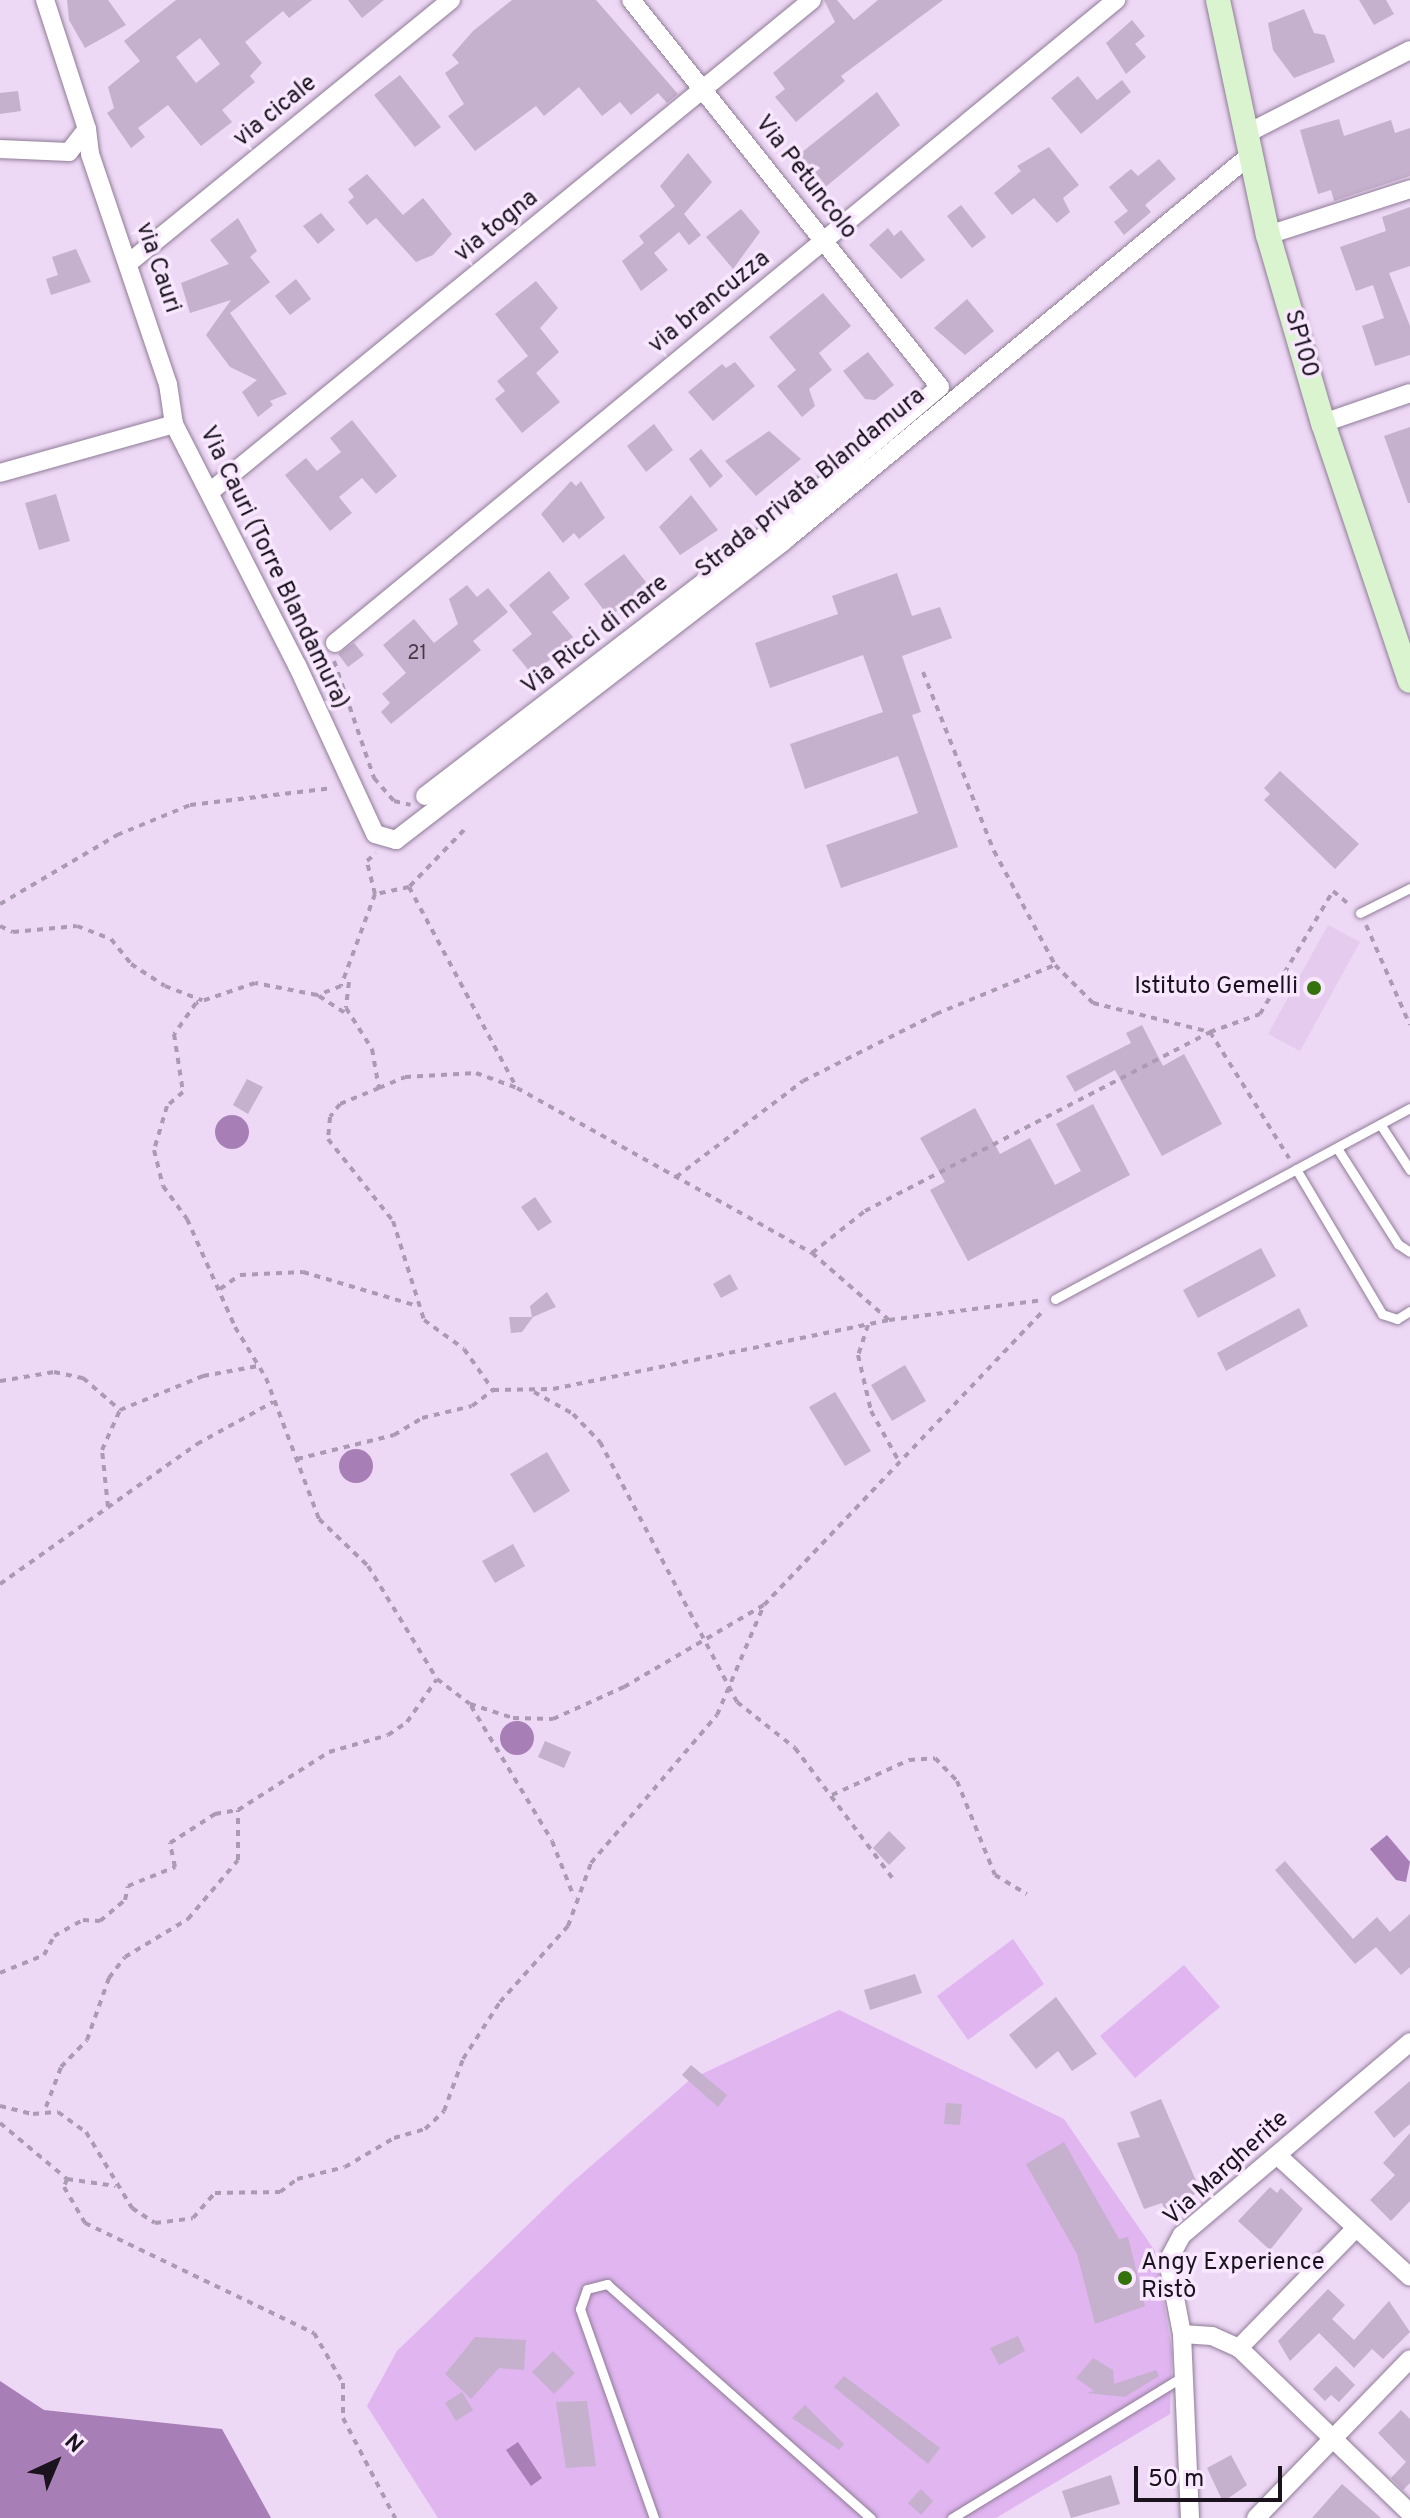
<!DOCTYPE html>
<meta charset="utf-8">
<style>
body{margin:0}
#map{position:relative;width:1410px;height:2518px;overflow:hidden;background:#edd8f5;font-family:Overpass,sans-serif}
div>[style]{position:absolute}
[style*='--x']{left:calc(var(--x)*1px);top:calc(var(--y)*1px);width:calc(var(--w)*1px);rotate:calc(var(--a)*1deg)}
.built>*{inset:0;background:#e5cbee}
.green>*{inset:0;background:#e0b5f0}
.water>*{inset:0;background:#a87eb7}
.round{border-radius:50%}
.building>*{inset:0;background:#c5b0cd}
.path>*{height:4px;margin-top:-2px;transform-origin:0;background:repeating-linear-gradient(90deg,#ab9bb2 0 6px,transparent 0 12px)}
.roads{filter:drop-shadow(0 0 2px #8f7c97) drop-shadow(0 0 2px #8f7c97)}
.service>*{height:9px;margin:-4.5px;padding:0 4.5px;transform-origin:4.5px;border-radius:4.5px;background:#fff}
.minor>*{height:18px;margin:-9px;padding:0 9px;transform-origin:9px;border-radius:9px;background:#fff}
.secondary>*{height:24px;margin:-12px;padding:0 12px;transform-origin:12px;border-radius:12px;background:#dbf4d0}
.dots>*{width:22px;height:22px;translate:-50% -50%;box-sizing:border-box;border:4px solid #f8e7ff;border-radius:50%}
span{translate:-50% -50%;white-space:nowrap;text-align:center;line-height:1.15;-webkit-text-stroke:7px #f8e7ff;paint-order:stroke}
.number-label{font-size:20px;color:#453a49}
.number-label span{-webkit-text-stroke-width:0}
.street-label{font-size:24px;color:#1a131d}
.poi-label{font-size:24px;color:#1a131d}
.right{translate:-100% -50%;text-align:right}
.left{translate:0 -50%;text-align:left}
.north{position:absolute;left:16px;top:2422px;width:80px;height:80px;-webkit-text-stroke:6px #f8e7ff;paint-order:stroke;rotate:44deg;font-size:22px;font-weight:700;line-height:32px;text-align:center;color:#1a131d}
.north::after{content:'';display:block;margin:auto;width:28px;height:36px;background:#1a131d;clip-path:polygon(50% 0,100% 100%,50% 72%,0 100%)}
.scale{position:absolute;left:1134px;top:2466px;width:148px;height:36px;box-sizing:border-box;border:4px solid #1a131d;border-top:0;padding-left:10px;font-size:24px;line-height:28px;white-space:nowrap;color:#1a131d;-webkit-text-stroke:6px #f8e7ff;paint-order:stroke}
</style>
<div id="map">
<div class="built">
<i style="clip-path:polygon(1328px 925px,1360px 942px,1300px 1051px,1268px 1034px)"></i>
</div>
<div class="green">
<i style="clip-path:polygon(1013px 1939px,1044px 1984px,968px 2040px,937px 1996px)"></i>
<i style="clip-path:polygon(1184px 1965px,1220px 2007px,1135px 2078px,1100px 2036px)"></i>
<i style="clip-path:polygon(839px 2010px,1064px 2119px,1155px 2251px,1172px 2351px,1170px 2414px,996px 2518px,438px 2518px,367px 2406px,397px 2351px,568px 2186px,691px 2079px)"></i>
</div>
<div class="water">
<i class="round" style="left:215px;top:1115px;width:34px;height:34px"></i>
<i class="round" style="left:339px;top:1449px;width:34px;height:34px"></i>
<i class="round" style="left:500px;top:1721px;width:34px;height:34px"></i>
<i style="clip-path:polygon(1387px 1835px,1410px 1862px,1406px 1882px,1396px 1880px,1370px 1849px)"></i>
<i style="clip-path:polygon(0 2381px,44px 2410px,222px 2429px,271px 2518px,0 2518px)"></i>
<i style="clip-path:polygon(518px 2442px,542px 2478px,531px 2486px,506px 2450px)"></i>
</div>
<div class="building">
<i style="clip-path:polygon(67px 0,108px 0,126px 25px,85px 48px,69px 20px)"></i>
<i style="clip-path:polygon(evenodd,176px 0,312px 0,289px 18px,283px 11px,245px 42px,262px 63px,250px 76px,255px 82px,222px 110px,232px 122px,201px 146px,168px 105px,138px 128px,145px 137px,131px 148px,107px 113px,114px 108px,108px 87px,140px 61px,124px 41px,176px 0,200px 38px,220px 64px,196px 83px,176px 57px,200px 38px)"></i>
<i style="clip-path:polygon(348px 0,384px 0,362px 18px)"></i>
<i style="clip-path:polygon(512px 0,596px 0,678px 94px,667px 103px,658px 93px,631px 115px,620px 102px,602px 116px,579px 87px,544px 116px,536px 106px,475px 151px,448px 116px,464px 104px,445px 73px,459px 63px,452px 55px,473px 31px)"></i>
<i style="clip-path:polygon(824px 0,837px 0,854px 20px,878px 0,943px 0,841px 76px,845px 81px,796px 122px,775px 97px,785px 89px,773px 73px,835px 22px)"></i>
<i style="clip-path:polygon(1359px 0,1386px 0,1394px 14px,1374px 25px)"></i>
<i style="clip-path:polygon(1304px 9px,1314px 33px,1325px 35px,1335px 62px,1294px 78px,1273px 50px,1268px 23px)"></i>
<i style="clip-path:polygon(1132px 20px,1145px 36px,1135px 44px,1146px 57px,1126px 74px,1106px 43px)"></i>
<i style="clip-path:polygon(400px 75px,441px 127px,415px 147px,374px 95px)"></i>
<i style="clip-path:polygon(1078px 76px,1097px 100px,1122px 80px,1131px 92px,1081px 134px,1051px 98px)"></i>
<i style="clip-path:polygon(18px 91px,21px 111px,0 114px,0 93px)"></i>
<i style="clip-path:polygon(877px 92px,900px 125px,822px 190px,796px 157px)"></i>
<i style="clip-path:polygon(1339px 119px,1344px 136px,1391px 120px,1395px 133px,1410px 128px,1410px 176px,1334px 201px,1331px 190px,1318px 194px,1300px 130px)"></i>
<i style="clip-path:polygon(1049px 147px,1079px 185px,1063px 198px,1070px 212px,1057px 223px,1034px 198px,1012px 215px,994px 193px,1021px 171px,1017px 166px)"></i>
<i style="clip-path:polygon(688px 153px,712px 182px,684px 214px,701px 235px,689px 245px,679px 232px,654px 253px,668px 270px,641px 291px,622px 261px,644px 243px,639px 236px,675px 206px,660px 186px)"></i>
<i style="clip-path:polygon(1159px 159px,1176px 179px,1145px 205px,1151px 212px,1124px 235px,1114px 222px,1128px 211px,1109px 187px,1131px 169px,1138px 176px)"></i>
<i style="clip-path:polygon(367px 174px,403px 215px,423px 198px,452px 234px,433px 255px,416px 262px,376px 218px,367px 225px,348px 202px,354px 197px,348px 189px)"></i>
<i style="clip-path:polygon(961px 205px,986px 237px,972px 248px,947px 216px)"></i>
<i style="clip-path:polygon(1410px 207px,1410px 266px,1389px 273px,1410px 326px,1410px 355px,1375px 366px,1362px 326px,1384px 318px,1373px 285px,1356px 291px,1340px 247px,1386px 231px,1382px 217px)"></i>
<i style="clip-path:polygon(741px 209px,760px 232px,733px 269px,706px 237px)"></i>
<i style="clip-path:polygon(321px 213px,335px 230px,318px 244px,303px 226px)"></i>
<i style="clip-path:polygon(238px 218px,257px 251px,250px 257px,270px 282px,230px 313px,287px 394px,270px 401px,273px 405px,258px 417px,242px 392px,257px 380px,230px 367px,206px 335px,231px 300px,190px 313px,181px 283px,229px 264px,210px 240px)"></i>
<i style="clip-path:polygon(888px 228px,894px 236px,901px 230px,925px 260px,901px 279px,869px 245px)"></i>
<i style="clip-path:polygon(76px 249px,91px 282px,51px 295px,46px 279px,58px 275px,52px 257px)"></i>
<i style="clip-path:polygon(296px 279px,311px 299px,290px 315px,275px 296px)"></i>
<i style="clip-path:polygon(536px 281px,558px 308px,540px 328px,559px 352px,536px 373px,560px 402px,522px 433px,495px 399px,505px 391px,497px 381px,528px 356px,495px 314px)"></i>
<i style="clip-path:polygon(823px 293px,851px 326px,819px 353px,832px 370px,809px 389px,815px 406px,802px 417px,777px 386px,796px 370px,769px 337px)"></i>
<i style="clip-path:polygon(967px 299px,994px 331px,965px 355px,934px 328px)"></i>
<i style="clip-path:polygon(868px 352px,894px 385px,875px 400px,865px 399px,843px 371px)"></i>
<i style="clip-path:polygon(735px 362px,755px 386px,713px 421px,688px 392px,722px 364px,726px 368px)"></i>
<i style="clip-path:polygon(352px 420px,397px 476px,376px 494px,362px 478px,339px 497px,352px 513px,330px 531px,285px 475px,306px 458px,317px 471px,341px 452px,330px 438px)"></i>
<i style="clip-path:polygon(654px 424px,673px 450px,646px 472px,627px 446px)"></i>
<i style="clip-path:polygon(1410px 427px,1410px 503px,1408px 503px,1384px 436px)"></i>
<i style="clip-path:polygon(769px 431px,801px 459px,756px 496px,725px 461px)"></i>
<i style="clip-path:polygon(701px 449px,723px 476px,710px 488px,689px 459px)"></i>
<i style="clip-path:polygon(571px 481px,576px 486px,581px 481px,605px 518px,579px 539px,574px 533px,563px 543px,541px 514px)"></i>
<i style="clip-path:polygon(56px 494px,70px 541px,39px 550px,25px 503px)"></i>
<i style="clip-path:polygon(691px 495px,718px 530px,680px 555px,659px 527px)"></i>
<i style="clip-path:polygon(624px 554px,649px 586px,609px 617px,584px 584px)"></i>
<i style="clip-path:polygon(549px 571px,570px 598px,552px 612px,573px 637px,561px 646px,565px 651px,530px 672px,512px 650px,532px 634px,509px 605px)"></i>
<i style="clip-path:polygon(897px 573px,912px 616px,940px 607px,952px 638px,902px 656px,921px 712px,912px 715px,958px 847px,841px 888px,826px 845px,918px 813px,898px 756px,805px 789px,790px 744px,883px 712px,863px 655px,770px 688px,755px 643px,838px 614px,832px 596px)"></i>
<i style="clip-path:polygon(467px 585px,477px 597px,488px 588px,508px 612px,473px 641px,481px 650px,391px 724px,381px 712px,390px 703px,382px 694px,406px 673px,383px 645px,414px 619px,434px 643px,458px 624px,449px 599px)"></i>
<i style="clip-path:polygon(354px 643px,364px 655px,348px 667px,338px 654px)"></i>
<i style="clip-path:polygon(1280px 771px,1359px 844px,1335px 869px,1264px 800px,1270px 794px,1264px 788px)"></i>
<i style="clip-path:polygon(1142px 1025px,1163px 1066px,1184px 1054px,1222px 1124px,1162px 1156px,1115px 1070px,1075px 1092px,1066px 1076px,1131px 1043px,1126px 1033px)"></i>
<i style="clip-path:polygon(247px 1079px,263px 1087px,248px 1114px,233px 1105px)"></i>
<i style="clip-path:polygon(1093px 1104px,1130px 1175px,968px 1261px,930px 1190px,945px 1182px,920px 1138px,975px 1108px,1000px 1154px,1030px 1138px,1055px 1185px,1081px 1171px,1056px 1124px)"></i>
<i style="clip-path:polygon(535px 1197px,552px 1222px,538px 1231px,521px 1207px)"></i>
<i style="clip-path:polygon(1261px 1248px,1276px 1276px,1198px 1318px,1183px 1290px)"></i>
<i style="clip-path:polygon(730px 1274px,738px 1289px,721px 1298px,713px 1284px)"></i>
<i style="clip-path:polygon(547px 1292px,556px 1307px,533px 1317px,522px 1332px,511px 1333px,509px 1317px,532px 1317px,530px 1306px)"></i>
<i style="clip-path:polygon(1299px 1308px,1308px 1326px,1226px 1371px,1217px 1353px)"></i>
<i style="clip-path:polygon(905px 1365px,926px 1401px,892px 1421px,871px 1385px)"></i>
<i style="clip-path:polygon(835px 1392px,871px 1451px,845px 1466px,809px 1407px)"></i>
<i style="clip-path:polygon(547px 1452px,570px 1491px,534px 1513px,510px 1474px)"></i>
<i style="clip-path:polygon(513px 1544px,525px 1566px,495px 1583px,482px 1561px)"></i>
<i style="clip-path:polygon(545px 1741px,571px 1752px,564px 1768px,538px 1757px)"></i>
<i style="clip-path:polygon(889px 1831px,906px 1848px,889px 1865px,873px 1848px)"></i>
<i style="clip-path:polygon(1285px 1861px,1353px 1939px,1377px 1917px,1390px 1932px,1410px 1914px,1410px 1967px,1401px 1975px,1376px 1947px,1355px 1964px,1275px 1870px)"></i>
<i style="clip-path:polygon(915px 1974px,922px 1993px,870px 2010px,864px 1990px)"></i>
<i style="clip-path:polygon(1056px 1997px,1097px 2054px,1072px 2071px,1058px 2051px,1036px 2069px,1009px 2035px)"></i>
<i style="clip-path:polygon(691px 2065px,727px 2095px,718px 2107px,682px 2075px)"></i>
<i style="clip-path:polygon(1410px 2081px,1410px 2124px,1394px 2138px,1374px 2112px)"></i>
<i style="clip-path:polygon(1161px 2099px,1200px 2190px,1167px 2215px,1162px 2203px,1144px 2209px,1117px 2143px,1140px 2137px,1130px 2112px)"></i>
<i style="clip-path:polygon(946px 2103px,962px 2104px,960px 2125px,944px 2124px)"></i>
<i style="clip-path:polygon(1410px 2133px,1410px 2201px,1391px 2221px,1370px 2200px,1395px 2175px,1383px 2163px)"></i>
<i style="clip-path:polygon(1064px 2142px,1119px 2239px,1128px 2237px,1145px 2306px,1095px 2324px,1077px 2254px,1026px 2164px)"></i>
<i style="clip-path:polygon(1270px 2187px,1277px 2193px,1281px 2188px,1303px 2209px,1270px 2250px,1238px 2221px)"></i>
<i style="clip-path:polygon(1328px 2289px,1345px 2305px,1332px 2319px,1354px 2340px,1389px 2301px,1410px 2332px,1383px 2359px,1372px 2349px,1354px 2368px,1319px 2333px,1290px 2361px,1278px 2341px)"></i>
<i style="clip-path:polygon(1018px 2336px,1025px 2351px,999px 2365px,990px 2348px)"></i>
<i style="clip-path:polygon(475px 2337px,526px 2340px,524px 2370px,499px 2368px,471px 2399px,445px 2374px)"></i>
<i style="clip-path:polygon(553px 2351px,575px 2373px,554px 2394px,532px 2372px)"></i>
<i style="clip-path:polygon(1093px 2358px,1113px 2370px,1114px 2384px,1156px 2370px,1159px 2376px,1125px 2397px,1087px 2393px,1094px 2391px,1076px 2378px)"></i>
<i style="clip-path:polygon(1336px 2366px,1355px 2385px,1339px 2402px,1331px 2395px,1325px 2401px,1313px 2389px)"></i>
<i style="clip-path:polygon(844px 2376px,940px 2448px,928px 2464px,834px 2387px)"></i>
<i style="clip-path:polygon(462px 2392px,473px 2410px,456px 2421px,445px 2403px)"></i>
<i style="clip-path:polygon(587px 2401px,596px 2466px,566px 2468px,556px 2402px)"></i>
<i style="clip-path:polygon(805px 2405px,844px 2444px,839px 2450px,792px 2418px)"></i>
<i style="clip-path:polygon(1401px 2410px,1410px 2419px,1410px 2483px,1403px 2490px,1391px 2478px,1406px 2462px,1378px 2433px)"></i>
<i style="clip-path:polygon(1231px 2455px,1247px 2485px,1223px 2502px,1207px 2468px)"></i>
<i style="clip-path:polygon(1111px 2475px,1120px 2504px,1071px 2518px,1062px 2491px)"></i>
<i style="clip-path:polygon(1342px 2484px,1381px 2518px,1312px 2518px)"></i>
<i style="clip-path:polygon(921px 2489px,933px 2501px,921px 2515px,908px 2503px)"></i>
</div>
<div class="path">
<i style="--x:334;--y:661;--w:124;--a:71.1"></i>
<i style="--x:374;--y:778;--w:30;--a:49"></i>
<i style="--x:394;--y:801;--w:17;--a:13"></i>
<i style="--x:923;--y:672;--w:193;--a:68.4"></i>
<i style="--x:994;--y:851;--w:129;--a:61.8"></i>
<i style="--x:1055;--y:965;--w:54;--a:45"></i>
<i style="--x:1093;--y:1003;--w:121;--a:13.9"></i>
<i style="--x:1210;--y:1032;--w:149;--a:57.9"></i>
<i style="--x:464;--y:830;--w:79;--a:134"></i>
<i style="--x:409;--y:887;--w:35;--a:168"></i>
<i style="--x:375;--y:894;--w:98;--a:110.3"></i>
<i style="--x:341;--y:986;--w:26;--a:159"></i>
<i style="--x:317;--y:995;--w:63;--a:-169"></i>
<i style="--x:255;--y:983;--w:62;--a:161.3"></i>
<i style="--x:196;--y:1003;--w:38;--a:125"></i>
<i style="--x:174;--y:1034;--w:59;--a:81.2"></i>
<i style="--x:183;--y:1092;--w:21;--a:139"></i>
<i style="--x:167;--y:1106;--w:46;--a:106.5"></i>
<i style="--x:154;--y:1150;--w:37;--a:76"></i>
<i style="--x:163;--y:1186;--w:41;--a:54"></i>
<i style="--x:187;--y:1219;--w:118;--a:66"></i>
<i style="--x:235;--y:1327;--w:60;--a:58.7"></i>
<i style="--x:266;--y:1378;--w:151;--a:69.4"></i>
<i style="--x:319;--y:1519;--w:68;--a:43.8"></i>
<i style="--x:368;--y:1566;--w:132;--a:58.6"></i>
<i style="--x:437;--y:1679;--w:41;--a:37.1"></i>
<i style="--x:470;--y:1704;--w:45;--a:18"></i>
<i style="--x:513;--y:1718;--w:40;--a:1.4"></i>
<i style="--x:553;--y:1719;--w:78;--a:-24.3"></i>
<i style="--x:624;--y:1687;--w:162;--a:-30.4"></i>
<i style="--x:764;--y:1605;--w:408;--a:-46.5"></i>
<i style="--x:409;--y:887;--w:228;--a:61.8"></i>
<i style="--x:375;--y:894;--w:34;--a:-104"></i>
<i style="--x:367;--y:861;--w:12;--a:-42"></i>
<i style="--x:0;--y:904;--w:136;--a:-30.5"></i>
<i style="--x:117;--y:835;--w:79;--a:-22.3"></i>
<i style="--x:190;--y:805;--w:144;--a:-6.8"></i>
<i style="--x:1366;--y:925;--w:109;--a:66.3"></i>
<i style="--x:0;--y:926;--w:14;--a:25"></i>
<i style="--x:13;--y:932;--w:64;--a:-5.4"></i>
<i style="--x:77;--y:926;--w:36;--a:21"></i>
<i style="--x:111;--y:939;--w:32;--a:51"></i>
<i style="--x:131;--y:964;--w:40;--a:32.9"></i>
<i style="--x:165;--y:986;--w:40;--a:21"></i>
<i style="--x:349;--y:982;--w:26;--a:97"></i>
<i style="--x:346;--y:1008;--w:49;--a:57.6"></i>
<i style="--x:372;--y:1049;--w:40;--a:80"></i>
<i style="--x:379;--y:1088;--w:42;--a:157.7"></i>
<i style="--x:340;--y:1104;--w:16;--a:128"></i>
<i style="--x:330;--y:1117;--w:22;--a:95"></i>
<i style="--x:328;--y:1139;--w:105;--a:51.6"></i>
<i style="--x:393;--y:1221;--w:104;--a:72.6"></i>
<i style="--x:424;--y:1320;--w:49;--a:35.9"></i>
<i style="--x:464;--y:1349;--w:50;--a:54.7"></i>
<i style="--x:493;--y:1390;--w:60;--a:-1"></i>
<i style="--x:553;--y:1389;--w:343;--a:-11.6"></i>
<i style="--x:889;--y:1320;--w:154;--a:-7.4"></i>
<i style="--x:319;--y:996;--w:35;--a:33"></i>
<i style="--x:379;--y:1088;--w:28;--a:-23"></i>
<i style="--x:405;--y:1077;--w:71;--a:-3.2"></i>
<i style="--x:476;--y:1073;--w:44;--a:20.1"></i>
<i style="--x:517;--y:1088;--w:338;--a:29.2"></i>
<i style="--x:812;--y:1253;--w:102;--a:41"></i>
<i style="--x:676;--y:1177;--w:159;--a:-37.1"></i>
<i style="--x:803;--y:1081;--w:149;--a:-26.7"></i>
<i style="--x:936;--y:1014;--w:129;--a:-22.4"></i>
<i style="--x:812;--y:1253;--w:68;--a:-38.4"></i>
<i style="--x:865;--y:1211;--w:389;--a:-27.4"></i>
<i style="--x:1210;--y:1032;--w:53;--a:-19.8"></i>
<i style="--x:1260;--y:1014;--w:143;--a:-59.3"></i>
<i style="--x:1333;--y:891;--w:23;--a:40"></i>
<i style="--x:220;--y:1289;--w:24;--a:-35"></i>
<i style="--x:240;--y:1275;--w:63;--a:-2.7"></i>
<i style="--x:303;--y:1272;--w:120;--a:16.5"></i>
<i style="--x:868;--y:1325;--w:32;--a:108"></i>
<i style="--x:858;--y:1355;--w:57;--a:76.9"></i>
<i style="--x:871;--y:1411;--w:60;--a:60.9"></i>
<i style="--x:0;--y:1381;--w:55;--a:-9.5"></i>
<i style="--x:54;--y:1372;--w:30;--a:12"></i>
<i style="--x:83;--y:1378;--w:49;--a:40.9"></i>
<i style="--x:120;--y:1410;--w:90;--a:-22.3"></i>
<i style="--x:203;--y:1376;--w:56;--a:-10.3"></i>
<i style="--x:534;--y:1392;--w:45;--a:29.4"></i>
<i style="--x:573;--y:1414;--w:39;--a:46"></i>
<i style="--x:600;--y:1442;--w:294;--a:62.2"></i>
<i style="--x:737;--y:1702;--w:74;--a:38.4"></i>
<i style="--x:795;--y:1748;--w:164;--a:53.2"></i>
<i style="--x:297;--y:1459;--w:100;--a:-13.9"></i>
<i style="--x:394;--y:1435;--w:33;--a:-31"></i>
<i style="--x:422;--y:1418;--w:51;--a:-13.5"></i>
<i style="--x:472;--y:1406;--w:26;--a:-37"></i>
<i style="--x:108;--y:1507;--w:57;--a:-96"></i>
<i style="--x:102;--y:1450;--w:44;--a:-65.8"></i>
<i style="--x:0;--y:1584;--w:242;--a:-35.4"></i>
<i style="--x:197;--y:1444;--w:87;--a:-28.9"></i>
<i style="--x:471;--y:1706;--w:157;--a:59"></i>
<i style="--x:552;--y:1841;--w:60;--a:68.6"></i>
<i style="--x:832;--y:1795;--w:85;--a:-24.4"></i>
<i style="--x:909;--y:1760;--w:26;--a:-4"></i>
<i style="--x:935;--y:1758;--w:32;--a:46"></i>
<i style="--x:957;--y:1781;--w:101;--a:68"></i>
<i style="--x:995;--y:1875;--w:37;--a:31"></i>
<i style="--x:0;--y:1973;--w:48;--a:-22.2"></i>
<i style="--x:44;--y:1955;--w:21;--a:-62"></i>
<i style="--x:54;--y:1936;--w:33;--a:-29"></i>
<i style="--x:83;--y:1920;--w:17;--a:3"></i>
<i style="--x:100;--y:1921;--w:33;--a:-40"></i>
<i style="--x:125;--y:1900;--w:14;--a:-78"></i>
<i style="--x:128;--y:1886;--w:51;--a:-22"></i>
<i style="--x:175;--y:1867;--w:25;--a:-102"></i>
<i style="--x:170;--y:1843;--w:54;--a:-32.8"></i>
<i style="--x:215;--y:1814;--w:23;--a:-10"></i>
<i style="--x:238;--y:1810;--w:108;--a:-32.5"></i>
<i style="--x:329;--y:1752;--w:61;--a:-16.1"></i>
<i style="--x:388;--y:1735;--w:23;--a:-34"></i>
<i style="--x:407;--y:1722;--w:52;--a:-55.1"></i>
<i style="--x:0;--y:2106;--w:34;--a:14"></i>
<i style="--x:33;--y:2114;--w:25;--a:-5"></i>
<i style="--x:58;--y:2112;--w:34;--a:36"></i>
<i style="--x:86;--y:2132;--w:89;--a:58.8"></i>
<i style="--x:132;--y:2208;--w:27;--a:33"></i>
<i style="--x:155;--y:2223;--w:38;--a:-7"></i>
<i style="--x:193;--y:2218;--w:33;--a:-49"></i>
<i style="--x:215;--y:2193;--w:65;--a:-0.9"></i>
<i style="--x:280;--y:2192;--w:21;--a:-37"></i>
<i style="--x:297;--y:2179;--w:49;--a:-14"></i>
<i style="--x:345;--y:2167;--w:57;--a:-30.6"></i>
<i style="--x:394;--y:2138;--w:32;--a:-16"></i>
<i style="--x:425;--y:2129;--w:26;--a:-43"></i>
<i style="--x:444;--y:2111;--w:55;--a:-69.9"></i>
<i style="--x:463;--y:2059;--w:68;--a:-57"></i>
<i style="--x:500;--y:2002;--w:102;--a:-48.2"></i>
<i style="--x:568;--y:1926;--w:67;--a:-69.9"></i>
<i style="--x:591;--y:1863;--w:194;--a:-49.6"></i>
<i style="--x:717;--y:1715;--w:120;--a:-66.9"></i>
<i style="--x:46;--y:2107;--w:43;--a:-69.4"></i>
<i style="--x:61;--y:2067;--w:37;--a:-46"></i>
<i style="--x:87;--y:2040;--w:66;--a:-70.5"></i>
<i style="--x:109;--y:1978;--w:26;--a:-53"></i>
<i style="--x:125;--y:1957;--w:74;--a:-31.1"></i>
<i style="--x:188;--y:1919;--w:77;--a:-49.7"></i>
<i style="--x:238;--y:1860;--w:50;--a:-90"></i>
<i style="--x:0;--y:2123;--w:87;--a:39.9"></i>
<i style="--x:67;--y:2179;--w:49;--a:8.1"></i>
<i style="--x:67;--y:2179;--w:9;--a:111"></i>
<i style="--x:64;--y:2187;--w:42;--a:59.7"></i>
<i style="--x:85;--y:2223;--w:254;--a:25.7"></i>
<i style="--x:314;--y:2333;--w:58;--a:59.9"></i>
<i style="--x:343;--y:2383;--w:35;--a:90"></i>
<i style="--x:343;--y:2418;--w:113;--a:62.5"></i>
</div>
<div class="roads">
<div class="service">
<i style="--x:1360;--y:913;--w:56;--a:-26.6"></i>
<i style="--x:1380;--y:1124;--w:55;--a:56.9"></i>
<i style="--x:1337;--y:1148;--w:114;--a:57.6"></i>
<i style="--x:1398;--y:1244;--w:14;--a:34"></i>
<i style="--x:1296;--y:1169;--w:169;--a:59.3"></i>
<i style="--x:1382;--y:1314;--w:16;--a:18"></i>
<i style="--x:1397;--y:1319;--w:15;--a:-32"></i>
<i style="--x:1055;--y:1299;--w:403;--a:-28.3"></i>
<i style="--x:654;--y:2518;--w:222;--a:-109.5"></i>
<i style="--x:580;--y:2309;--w:21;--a:-71"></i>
<i style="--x:587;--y:2289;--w:21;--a:-14"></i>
<i style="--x:607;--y:2284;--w:353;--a:41.6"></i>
<i style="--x:952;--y:2518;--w:266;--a:-31.5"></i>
</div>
<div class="minor">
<i style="--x:87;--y:129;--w:25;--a:83"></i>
<i style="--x:90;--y:154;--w:243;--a:71.3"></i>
<i style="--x:168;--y:384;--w:40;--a:81.5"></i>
<i style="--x:1244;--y:135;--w:186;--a:-27.1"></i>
<i style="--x:0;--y:149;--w:69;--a:2.5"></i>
<i style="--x:69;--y:152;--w:29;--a:-52"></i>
<i style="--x:87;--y:129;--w:136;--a:-108"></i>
<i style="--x:1268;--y:235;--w:149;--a:-17.9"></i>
<i style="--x:131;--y:261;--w:413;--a:-39.2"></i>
<i style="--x:1323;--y:423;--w:92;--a:-19"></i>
<i style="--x:0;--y:473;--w:181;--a:-15.7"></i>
<i style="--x:174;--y:424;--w:271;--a:63"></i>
<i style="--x:297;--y:665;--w:186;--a:65.2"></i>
<i style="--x:375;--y:834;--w:22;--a:16"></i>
<i style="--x:396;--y:840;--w:490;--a:-37.6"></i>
<i style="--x:784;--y:541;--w:604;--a:-39.62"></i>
<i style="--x:211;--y:491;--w:776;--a:-39.25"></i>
<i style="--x:335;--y:643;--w:1012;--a:-39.46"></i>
<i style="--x:425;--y:796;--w:441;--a:-37.5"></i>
<i style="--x:775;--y:527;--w:216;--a:-40.3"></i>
<i style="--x:940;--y:387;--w:495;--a:-128.6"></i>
<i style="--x:1277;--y:2155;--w:180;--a:42.5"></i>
<i style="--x:1356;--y:2228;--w:168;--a:134.3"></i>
<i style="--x:1239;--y:2348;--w:238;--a:44"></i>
<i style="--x:1182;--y:2334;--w:30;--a:4"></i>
<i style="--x:1212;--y:2336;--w:30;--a:24"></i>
<i style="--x:1190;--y:2518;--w:184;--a:-92.5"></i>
<i style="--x:1182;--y:2334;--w:74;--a:-100.9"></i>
<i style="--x:1168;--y:2261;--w:30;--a:-62"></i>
<i style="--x:1182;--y:2235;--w:299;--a:-40.2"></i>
<i style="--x:1256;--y:2518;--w:221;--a:-45.9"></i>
</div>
<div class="secondary">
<i style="--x:1218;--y:0;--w:240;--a:78"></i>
<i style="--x:1268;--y:235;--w:196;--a:73.7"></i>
<i style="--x:1323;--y:423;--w:272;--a:71.4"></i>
</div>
</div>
<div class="dots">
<i style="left:1314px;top:988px;background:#34730b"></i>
<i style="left:1125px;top:2278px;background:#34730b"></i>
</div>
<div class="number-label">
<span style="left:417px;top:654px">21</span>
</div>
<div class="street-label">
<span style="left:276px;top:112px;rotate:-39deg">via cicale</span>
<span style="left:805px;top:178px;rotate:52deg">Via Petuncolo</span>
<span style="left:497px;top:227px;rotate:-39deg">via togna</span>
<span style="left:157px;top:268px;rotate:71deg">via Cauri</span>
<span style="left:710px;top:303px;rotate:-39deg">via brancuzza</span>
<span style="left:1300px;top:344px;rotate:74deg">SP100</span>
<span style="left:811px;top:484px;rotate:-39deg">Strada privata Blandamura</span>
<span style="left:273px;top:568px;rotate:64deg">Via Cauri (Torre Blandamura)</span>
<span style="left:596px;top:636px;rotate:-38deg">Via Ricci di mare</span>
<span style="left:1227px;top:2169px;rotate:-42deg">Via Margherite</span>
</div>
<div class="poi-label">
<span class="right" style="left:1298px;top:988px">Istituto Gemelli</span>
<span class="left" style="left:1141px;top:2278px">Angy Experience<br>Ristò</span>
</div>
<div class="north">N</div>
<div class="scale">50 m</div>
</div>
